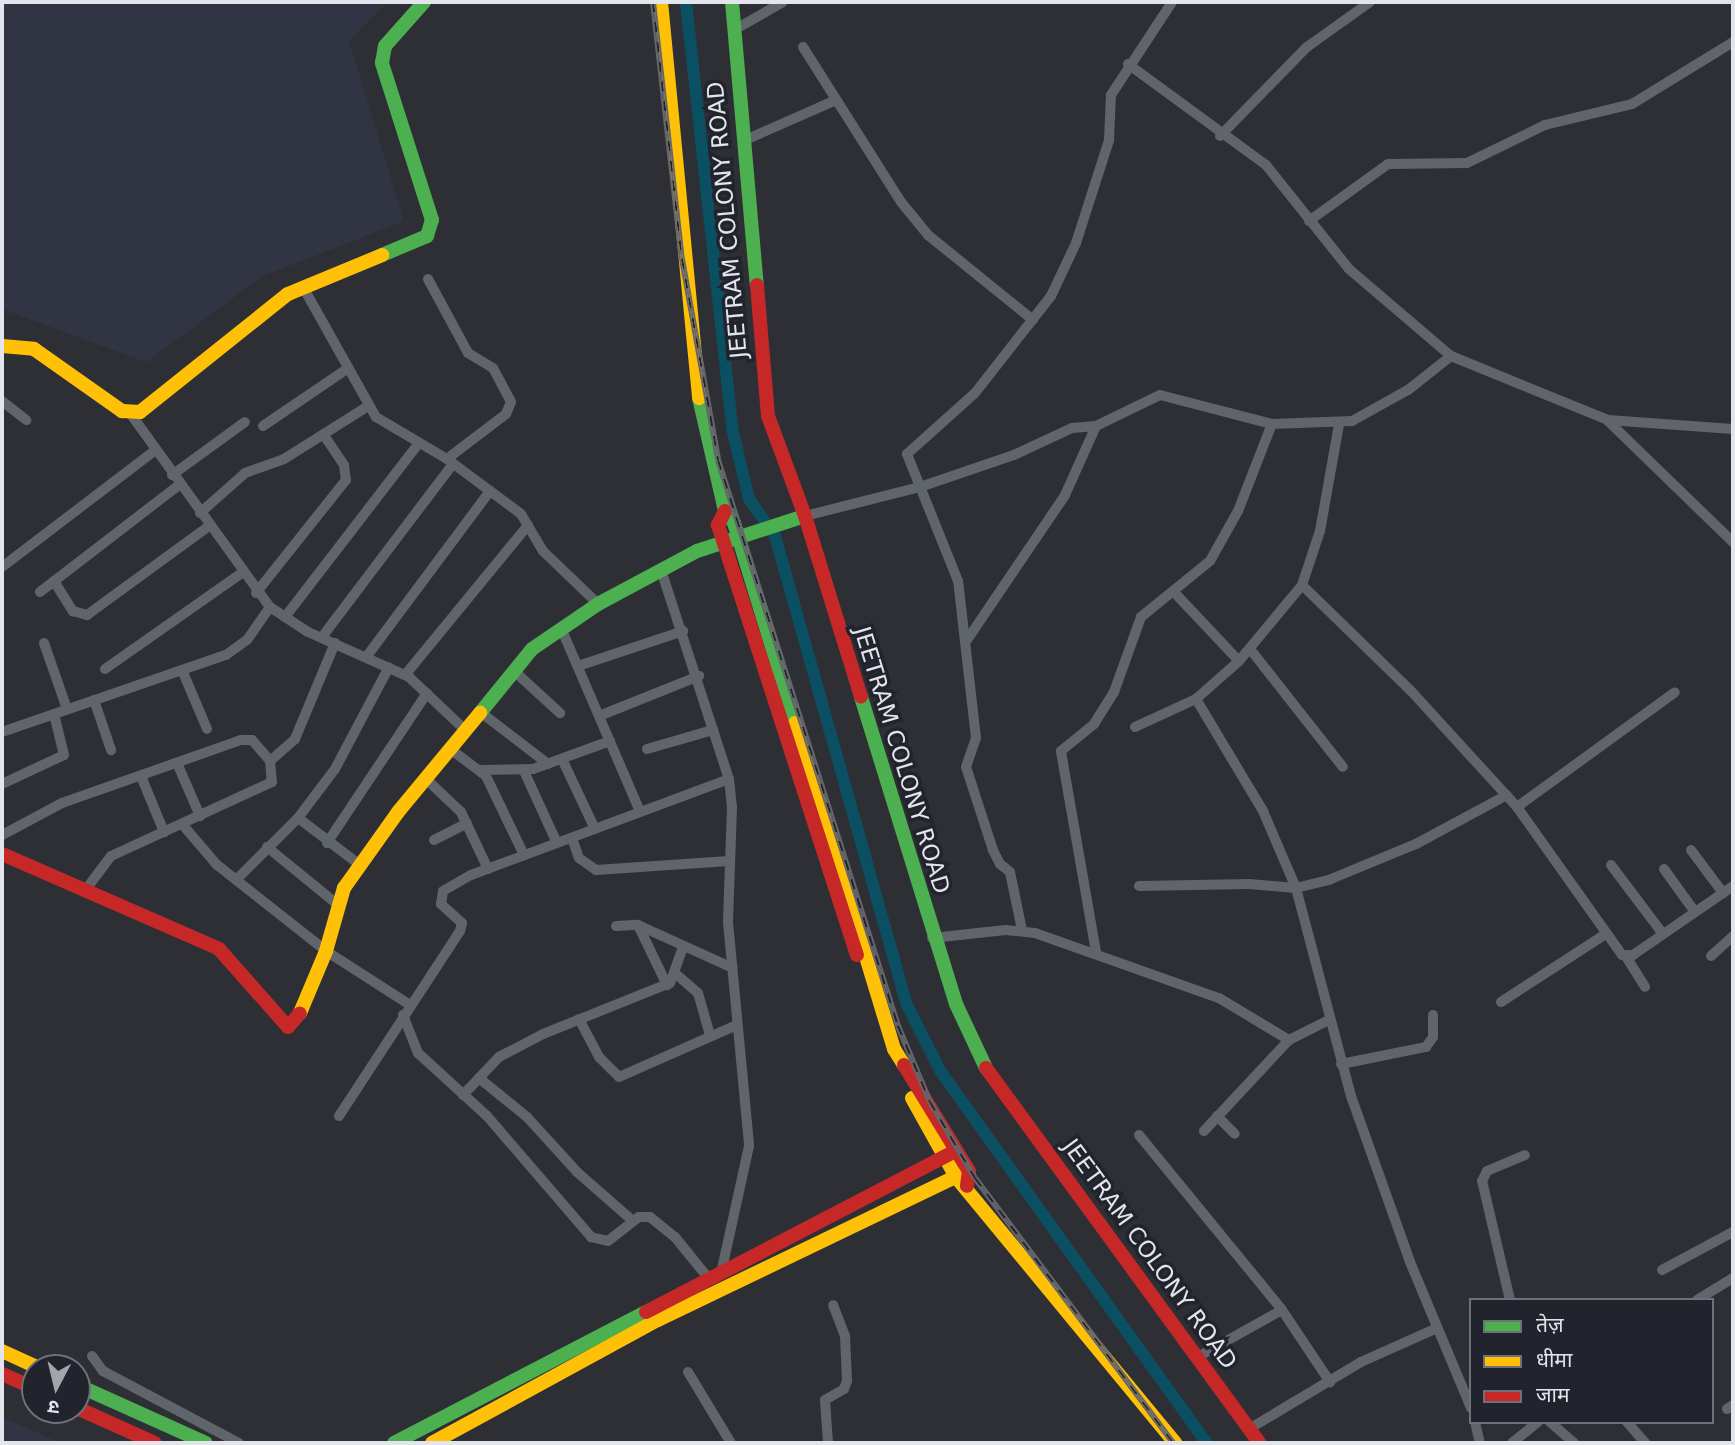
<!DOCTYPE html>
<meta charset="utf-8">
<style>
body{margin:0}
#map{position:relative;width:1735px;height:1445px;overflow:hidden;background:#2e2f35;font-family:"DejaVu Sans","Noto Sans Devanagari",sans-serif}
div>[style]{position:absolute}
[style*='--x']{left:calc(var(--x)*1px);top:calc(var(--y)*1px);width:calc(var(--w)*1px);rotate:calc(var(--a)*1deg)}
.built>*{inset:0;background:#313443}
.canal>*{height:12px;margin:-6px;padding:0 6px;transform-origin:6px;border-radius:6px;background:#0b4f63}
.street>*{height:10px;margin:-5px;padding:0 5px;transform-origin:5px;border-radius:5px;background:#60656b}
.fast>*{height:14px;margin:-7px;padding:0 7px;transform-origin:7px;border-radius:7px;background:#4caf50}
.slow>*{height:14px;margin:-7px;padding:0 7px;transform-origin:7px;border-radius:7px;background:#ffc107}
.jam>*{height:14px;margin:-7px;padding:0 7px;transform-origin:7px;border-radius:7px;background:#c62828}
.rail>*{height:6px;margin-top:-3px;transform-origin:0;background:repeating-linear-gradient(90deg,#22242d 0 10px,#64666b 0 20px);box-sizing:border-box;border-block:2px solid #64666b}
span{translate:-50% -50%;white-space:nowrap;text-align:center;line-height:1.15;-webkit-text-stroke:7px #22242d;paint-order:stroke}
.street-label{font-size:23px;color:#e3e5ec}
.frame{position:absolute;inset:0;border:4px solid #e3e5ec;pointer-events:none}
.legend{position:absolute;left:1469px;top:1298px;width:245px;height:126px;box-sizing:border-box;background:#22242d;border:2px solid #6f7179;margin:0;padding:9px 12px;list-style:none;font-size:21px;color:#e3e5ec}
.legend li{display:flex;align-items:center;gap:14px;height:35px}
.legend b{width:35px;border:2px solid #6f7179}
.north{position:absolute;left:21px;top:1354px;width:70px;height:70px;box-sizing:border-box;background:#22242d;border:2px solid #6f7179;border-radius:50%;rotate:187deg;font-size:19px;font-weight:700;line-height:28px;text-align:center;color:#e3e5ec}
.north::after{content:'';display:block;margin:auto;width:24px;height:32px;background:#a4a5ac;clip-path:polygon(50% 0,100% 100%,50% 72%,0 100%)}
</style>
<div id="map">
<div class="built">
<i style="clip-path:polygon(2px 2px,387px 2px,349px 41px,404px 221px,263px 276px,146px 362px,2px 309px)"></i>
<i style="clip-path:polygon(2px 1417px,60px 1443px,2px 1443px)"></i>
</div>
<div class="canal">
<i style="--x:686;--y:2;--w:428;--a:83.8"></i>
<i style="--x:732;--y:428;--w:73;--a:76.5"></i>
<i style="--x:749;--y:499;--w:45;--a:54.9"></i>
<i style="--x:775;--y:536;--w:487;--a:74.3"></i>
<i style="--x:907;--y:1005;--w:75;--a:63.1"></i>
<i style="--x:941;--y:1072;--w:457;--a:54.4"></i>
</div>
<div class="street">
<i style="--x:734;--y:30;--w:56;--a:-29.7"></i>
<i style="--x:803;--y:47;--w:183;--a:57.7"></i>
<i style="--x:901;--y:202;--w:43;--a:50.7"></i>
<i style="--x:928;--y:235;--w:135;--a:39"></i>
<i style="--x:1128;--y:64;--w:171;--a:36.2"></i>
<i style="--x:1266;--y:165;--w:133;--a:51.4"></i>
<i style="--x:1349;--y:269;--w:134;--a:40.5"></i>
<i style="--x:1220;--y:136;--w:124;--a:-45.7"></i>
<i style="--x:1307;--y:47;--w:77;--a:-35.5"></i>
<i style="--x:743;--y:141;--w:102;--a:-23.8"></i>
<i style="--x:1309;--y:221;--w:97;--a:-35.8"></i>
<i style="--x:1388;--y:164;--w:79;--a:-0.7"></i>
<i style="--x:1467;--y:163;--w:87;--a:-26"></i>
<i style="--x:1545;--y:125;--w:89;--a:-13.6"></i>
<i style="--x:1632;--y:104;--w:119;--a:-31.5"></i>
<i style="--x:428;--y:279;--w:84;--a:61.6"></i>
<i style="--x:468;--y:353;--w:29;--a:31"></i>
<i style="--x:493;--y:368;--w:38;--a:62"></i>
<i style="--x:511;--y:402;--w:13;--a:113"></i>
<i style="--x:506;--y:414;--w:74;--a:142.7"></i>
<i style="--x:303;--y:287;--w:149;--a:60.7"></i>
<i style="--x:376;--y:417;--w:82;--a:30.6"></i>
<i style="--x:447;--y:459;--w:92;--a:36.6"></i>
<i style="--x:521;--y:514;--w:43;--a:59.3"></i>
<i style="--x:543;--y:551;--w:76;--a:43.9"></i>
<i style="--x:2;--y:401;--w:31;--a:38"></i>
<i style="--x:130;--y:413;--w:239;--a:54.2"></i>
<i style="--x:270;--y:607;--w:45;--a:33.3"></i>
<i style="--x:308;--y:632;--w:111;--a:24"></i>
<i style="--x:409;--y:677;--w:76;--a:43.4"></i>
<i style="--x:1608;--y:421;--w:174;--a:44.1"></i>
<i style="--x:263;--y:426;--w:102;--a:-34.2"></i>
<i style="--x:172;--y:475;--w:90;--a:-36"></i>
<i style="--x:200;--y:513;--w:60;--a:-41.6"></i>
<i style="--x:245;--y:473;--w:41;--a:-19.7"></i>
<i style="--x:284;--y:459;--w:99;--a:-32.2"></i>
<i style="--x:805;--y:516;--w:119;--a:-14.2"></i>
<i style="--x:920;--y:487;--w:99;--a:-18.8"></i>
<i style="--x:1014;--y:455;--w:64;--a:-25"></i>
<i style="--x:1072;--y:428;--w:24;--a:-5"></i>
<i style="--x:1096;--y:426;--w:71;--a:-25.8"></i>
<i style="--x:1160;--y:395;--w:116;--a:14.5"></i>
<i style="--x:1272;--y:424;--w:80;--a:-2.1"></i>
<i style="--x:1352;--y:421;--w:64;--a:-29"></i>
<i style="--x:1408;--y:390;--w:55;--a:-38.3"></i>
<i style="--x:1451;--y:356;--w:170;--a:22.2"></i>
<i style="--x:1608;--y:420;--w:125;--a:4.1"></i>
<i style="--x:2;--y:567;--w:191;--a:-37.3"></i>
<i style="--x:661;--y:570;--w:220;--a:72"></i>
<i style="--x:729;--y:779;--w:28;--a:84"></i>
<i style="--x:732;--y:807;--w:115;--a:92"></i>
<i style="--x:728;--y:922;--w:225;--a:84.6"></i>
<i style="--x:749;--y:1146;--w:130;--a:102.4"></i>
<i style="--x:54;--y:581;--w:36;--a:58"></i>
<i style="--x:73;--y:611;--w:15;--a:16"></i>
<i style="--x:87;--y:615;--w:151;--a:-36.1"></i>
<i style="--x:1302;--y:585;--w:153;--a:44.2"></i>
<i style="--x:1412;--y:692;--w:156;--a:47.6"></i>
<i style="--x:1517;--y:807;--w:181;--a:54.6"></i>
<i style="--x:1622;--y:955;--w:11;--a:0"></i>
<i style="--x:1633;--y:955;--w:121;--a:-34.6"></i>
<i style="--x:1173;--y:591;--w:96;--a:46.7"></i>
<i style="--x:1239;--y:661;--w:99;--a:-50.3"></i>
<i style="--x:1302;--y:585;--w:57;--a:-71.6"></i>
<i style="--x:1320;--y:531;--w:109;--a:-79.9"></i>
<i style="--x:40;--y:592;--w:175;--a:-37.6"></i>
<i style="--x:256;--y:593;--w:144;--a:-51.5"></i>
<i style="--x:346;--y:480;--w:15;--a:-98"></i>
<i style="--x:344;--y:465;--w:37;--a:-124"></i>
<i style="--x:285;--y:617;--w:218;--a:-52.4"></i>
<i style="--x:561;--y:628;--w:199;--a:66.7"></i>
<i style="--x:322;--y:637;--w:217;--a:-52.9"></i>
<i style="--x:967;--y:640;--w:175;--a:-55.9"></i>
<i style="--x:1065;--y:495;--w:76;--a:-65.8"></i>
<i style="--x:44;--y:643;--w:70;--a:70.8"></i>
<i style="--x:1250;--y:649;--w:150;--a:51.8"></i>
<i style="--x:367;--y:656;--w:206;--a:-53.3"></i>
<i style="--x:578;--y:666;--w:111;--a:-18.4"></i>
<i style="--x:105;--y:669;--w:169;--a:-35.1"></i>
<i style="--x:182;--y:670;--w:64;--a:67"></i>
<i style="--x:513;--y:670;--w:64;--a:42.5"></i>
<i style="--x:405;--y:675;--w:194;--a:-50.6"></i>
<i style="--x:1196;--y:699;--w:131;--a:59.1"></i>
<i style="--x:1263;--y:811;--w:84;--a:66.8"></i>
<i style="--x:1296;--y:888;--w:215;--a:75.2"></i>
<i style="--x:1351;--y:1096;--w:176;--a:70.4"></i>
<i style="--x:1410;--y:1262;--w:158;--a:67.3"></i>
<i style="--x:94;--y:700;--w:53;--a:71.2"></i>
<i style="--x:479;--y:711;--w:87;--a:37.5"></i>
<i style="--x:599;--y:716;--w:108;--a:-21.8"></i>
<i style="--x:1135;--y:727;--w:67;--a:-24.7"></i>
<i style="--x:1196;--y:699;--w:57;--a:-41.5"></i>
<i style="--x:2;--y:732;--w:237;--a:-19"></i>
<i style="--x:226;--y:655;--w:26;--a:-36"></i>
<i style="--x:247;--y:640;--w:40;--a:-55.1"></i>
<i style="--x:449;--y:748;--w:46;--a:37.1"></i>
<i style="--x:486;--y:776;--w:88;--a:64.3"></i>
<i style="--x:647;--y:749;--w:69;--a:-16.1"></i>
<i style="--x:562;--y:759;--w:77;--a:64.8"></i>
<i style="--x:270;--y:761;--w:33;--a:-41"></i>
<i style="--x:295;--y:739;--w:104;--a:-67.4"></i>
<i style="--x:177;--y:763;--w:58;--a:66.5"></i>
<i style="--x:479;--y:770;--w:54;--a:-1.1"></i>
<i style="--x:533;--y:769;--w:82;--a:-20"></i>
<i style="--x:524;--y:771;--w:79;--a:65.4"></i>
<i style="--x:141;--y:776;--w:61;--a:67.7"></i>
<i style="--x:425;--y:778;--w:50;--a:43.4"></i>
<i style="--x:461;--y:812;--w:63;--a:64.7"></i>
<i style="--x:2;--y:784;--w:68;--a:-25.1"></i>
<i style="--x:64;--y:755;--w:42;--a:-103.7"></i>
<i style="--x:1517;--y:807;--w:195;--a:-36"></i>
<i style="--x:182;--y:824;--w:52;--a:49.6"></i>
<i style="--x:216;--y:864;--w:140;--a:38.3"></i>
<i style="--x:326;--y:951;--w:100;--a:32.7"></i>
<i style="--x:2;--y:835;--w:68;--a:-28.1"></i>
<i style="--x:62;--y:803;--w:190;--a:-19.4"></i>
<i style="--x:241;--y:740;--w:11;--a:0"></i>
<i style="--x:252;--y:740;--w:28;--a:49"></i>
<i style="--x:270;--y:761;--w:21;--a:85"></i>
<i style="--x:272;--y:782;--w:177;--a:155.3"></i>
<i style="--x:111;--y:856;--w:45;--a:126.9"></i>
<i style="--x:572;--y:838;--w:21;--a:71"></i>
<i style="--x:579;--y:858;--w:21;--a:35"></i>
<i style="--x:596;--y:870;--w:133;--a:-3.9"></i>
<i style="--x:434;--y:840;--w:37;--a:-27"></i>
<i style="--x:327;--y:843;--w:180;--a:-56.3"></i>
<i style="--x:267;--y:847;--w:90;--a:39.2"></i>
<i style="--x:1691;--y:850;--w:54;--a:53.3"></i>
<i style="--x:360;--y:865;--w:78;--a:-142.8"></i>
<i style="--x:298;--y:818;--w:61;--a:-52.9"></i>
<i style="--x:335;--y:769;--w:115;--a:-62.1"></i>
<i style="--x:1611;--y:865;--w:86;--a:53"></i>
<i style="--x:1664;--y:869;--w:53;--a:54.2"></i>
<i style="--x:238;--y:878;--w:85;--a:-45"></i>
<i style="--x:1139;--y:886;--w:110;--a:-1"></i>
<i style="--x:1249;--y:884;--w:47;--a:4.9"></i>
<i style="--x:1296;--y:888;--w:36;--a:-14"></i>
<i style="--x:1331;--y:879;--w:92;--a:-22.4"></i>
<i style="--x:1416;--y:844;--w:103;--a:-28.3"></i>
<i style="--x:638;--y:925;--w:67;--a:64.2"></i>
<i style="--x:616;--y:926;--w:22;--a:-3"></i>
<i style="--x:638;--y:925;--w:104;--a:24.4"></i>
<i style="--x:1022;--y:930;--w:59;--a:-101.7"></i>
<i style="--x:1010;--y:872;--w:13;--a:-141"></i>
<i style="--x:1000;--y:864;--w:16;--a:-117"></i>
<i style="--x:993;--y:850;--w:87;--a:-108"></i>
<i style="--x:966;--y:767;--w:31;--a:-71"></i>
<i style="--x:976;--y:738;--w:158;--a:-96.5"></i>
<i style="--x:958;--y:581;--w:137;--a:-111.9"></i>
<i style="--x:907;--y:454;--w:91;--a:-41.9"></i>
<i style="--x:975;--y:393;--w:123;--a:-51.9"></i>
<i style="--x:1051;--y:296;--w:59;--a:-64.7"></i>
<i style="--x:1076;--y:243;--w:108;--a:-72.2"></i>
<i style="--x:1109;--y:140;--w:45;--a:-87.5"></i>
<i style="--x:1111;--y:95;--w:111;--a:-56.7"></i>
<i style="--x:932;--y:938;--w:74;--a:-6.2"></i>
<i style="--x:1006;--y:930;--w:29;--a:6"></i>
<i style="--x:1035;--y:933;--w:195;--a:19.5"></i>
<i style="--x:1219;--y:998;--w:82;--a:31"></i>
<i style="--x:1289;--y:1040;--w:45;--a:-26.6"></i>
<i style="--x:1096;--y:952;--w:204;--a:-99.9"></i>
<i style="--x:1061;--y:751;--w:43;--a:-39.3"></i>
<i style="--x:1094;--y:724;--w:38;--a:-58"></i>
<i style="--x:1114;--y:692;--w:80;--a:-70.2"></i>
<i style="--x:1141;--y:617;--w:89;--a:-39.1"></i>
<i style="--x:1210;--y:561;--w:57;--a:-60.8"></i>
<i style="--x:1238;--y:511;--w:93;--a:-68.7"></i>
<i style="--x:1711;--y:956;--w:30;--a:-42"></i>
<i style="--x:1627;--y:958;--w:34;--a:58"></i>
<i style="--x:676;--y:974;--w:29;--a:41"></i>
<i style="--x:698;--y:993;--w:44;--a:74.1"></i>
<i style="--x:1501;--y:1002;--w:123;--a:-33"></i>
<i style="--x:403;--y:1015;--w:41;--a:68.5"></i>
<i style="--x:418;--y:1053;--w:93;--a:42.4"></i>
<i style="--x:487;--y:1116;--w:160;--a:49.3"></i>
<i style="--x:591;--y:1237;--w:17;--a:13"></i>
<i style="--x:608;--y:1241;--w:39;--a:-38"></i>
<i style="--x:639;--y:1217;--w:11;--a:0"></i>
<i style="--x:650;--y:1217;--w:32;--a:39"></i>
<i style="--x:675;--y:1237;--w:54;--a:51"></i>
<i style="--x:579;--y:1019;--w:43;--a:62.2"></i>
<i style="--x:599;--y:1057;--w:28;--a:45"></i>
<i style="--x:619;--y:1077;--w:129;--a:-23.8"></i>
<i style="--x:1341;--y:1064;--w:87;--a:-11.3"></i>
<i style="--x:1426;--y:1047;--w:12;--a:-55"></i>
<i style="--x:1433;--y:1037;--w:22;--a:-90"></i>
<i style="--x:479;--y:1078;--w:62;--a:39.1"></i>
<i style="--x:527;--y:1117;--w:74;--a:47.7"></i>
<i style="--x:577;--y:1172;--w:74;--a:41.2"></i>
<i style="--x:463;--y:1095;--w:52;--a:-46.5"></i>
<i style="--x:499;--y:1057;--w:50;--a:-27.6"></i>
<i style="--x:543;--y:1034;--w:137;--a:-21.9"></i>
<i style="--x:670;--y:983;--w:38;--a:-70"></i>
<i style="--x:339;--y:1116;--w:221;--a:-56.8"></i>
<i style="--x:460;--y:931;--w:8;--a:-76"></i>
<i style="--x:462;--y:923;--w:28;--a:-138"></i>
<i style="--x:441;--y:904;--w:13;--a:-81"></i>
<i style="--x:443;--y:891;--w:32;--a:-30"></i>
<i style="--x:471;--y:875;--w:275;--a:-20.4"></i>
<i style="--x:1217;--y:1116;--w:25;--a:45"></i>
<i style="--x:1204;--y:1131;--w:125;--a:-47"></i>
<i style="--x:1139;--y:1135;--w:226;--a:50.7"></i>
<i style="--x:1282;--y:1310;--w:87;--a:56.3"></i>
<i style="--x:1662;--y:1270;--w:81;--a:-28.2"></i>
<i style="--x:1510;--y:1300;--w:122;--a:-103.2"></i>
<i style="--x:1482;--y:1181;--w:11;--a:-63"></i>
<i style="--x:1487;--y:1171;--w:41;--a:-22.8"></i>
<i style="--x:1697;--y:1300;--w:42;--a:-31.4"></i>
<i style="--x:92;--y:1356;--w:19;--a:54"></i>
<i style="--x:103;--y:1371;--w:154;--a:27.9"></i>
<i style="--x:1196;--y:1358;--w:98;--a:-29.2"></i>
<i style="--x:688;--y:1372;--w:83;--a:58.8"></i>
<i style="--x:1727;--y:1409;--w:7;--a:-34"></i>
<i style="--x:1475;--y:1422;--w:22;--a:77"></i>
<i style="--x:1550;--y:1422;--w:32;--a:41"></i>
<i style="--x:1627;--y:1422;--w:28;--a:49"></i>
<i style="--x:1249;--y:1429;--w:131;--a:-30.9"></i>
<i style="--x:1361;--y:1362;--w:83;--a:-24.1"></i>
<i style="--x:828;--y:1443;--w:43;--a:-94"></i>
<i style="--x:825;--y:1400;--w:22;--a:-30"></i>
<i style="--x:844;--y:1389;--w:9;--a:-69"></i>
<i style="--x:847;--y:1381;--w:45;--a:-92.5"></i>
<i style="--x:845;--y:1336;--w:33;--a:-111"></i>
<i style="--x:1512;--y:1443;--w:33;--a:-39"></i>
</div>
<div class="fast">
<i style="--x:732;--y:2;--w:284;--a:85"></i>
<i style="--x:382;--y:255;--w:49;--a:-22.9"></i>
<i style="--x:427;--y:236;--w:17;--a:-73"></i>
<i style="--x:432;--y:220;--w:165;--a:-107.7"></i>
<i style="--x:382;--y:63;--w:17;--a:-80"></i>
<i style="--x:385;--y:46;--w:59;--a:-48.4"></i>
<i style="--x:699;--y:398;--w:116;--a:77"></i>
<i style="--x:725;--y:511;--w:15;--a:53"></i>
<i style="--x:734;--y:523;--w:209;--a:73"></i>
<i style="--x:861;--y:697;--w:321;--a:72.8"></i>
<i style="--x:956;--y:1004;--w:71;--a:64.9"></i>
<i style="--x:480;--y:713;--w:82;--a:-50.9"></i>
<i style="--x:532;--y:649;--w:80;--a:-34.3"></i>
<i style="--x:598;--y:604;--w:112;--a:-28.2"></i>
<i style="--x:697;--y:551;--w:114;--a:-18"></i>
<i style="--x:77;--y:1385;--w:141;--a:24.2"></i>
<i style="--x:394;--y:1443;--w:284;--a:-27.5"></i>
</div>
<div class="slow">
<i style="--x:661;--y:2;--w:398;--a:84.5"></i>
<i style="--x:2;--y:346;--w:32;--a:5"></i>
<i style="--x:34;--y:349;--w:108;--a:35.2"></i>
<i style="--x:122;--y:411;--w:18;--a:3"></i>
<i style="--x:140;--y:412;--w:189;--a:-38.6"></i>
<i style="--x:288;--y:294;--w:102;--a:-22.5"></i>
<i style="--x:795;--y:723;--w:341;--a:73.1"></i>
<i style="--x:894;--y:1049;--w:19;--a:58"></i>
<i style="--x:300;--y:1013;--w:67;--a:-67.2"></i>
<i style="--x:326;--y:951;--w:66;--a:-74.1"></i>
<i style="--x:344;--y:888;--w:93;--a:-54.6"></i>
<i style="--x:398;--y:812;--w:129;--a:-50.4"></i>
<i style="--x:912;--y:1098;--w:90;--a:60.9"></i>
<i style="--x:956;--y:1177;--w:345;--a:50.5"></i>
<i style="--x:2;--y:1351;--w:41;--a:24.7"></i>
<i style="--x:432;--y:1443;--w:257;--a:-28.6"></i>
<i style="--x:658;--y:1320;--w:337;--a:-25.7"></i>
</div>
<div class="jam">
<i style="--x:757;--y:285;--w:131;--a:85.2"></i>
<i style="--x:768;--y:416;--w:107;--a:69.7"></i>
<i style="--x:805;--y:516;--w:189;--a:72.8"></i>
<i style="--x:725;--y:511;--w:16;--a:117"></i>
<i style="--x:718;--y:525;--w:452;--a:72.1"></i>
<i style="--x:2;--y:854;--w:237;--a:23.6"></i>
<i style="--x:219;--y:949;--w:104;--a:48.5"></i>
<i style="--x:288;--y:1027;--w:18;--a:-49"></i>
<i style="--x:904;--y:1065;--w:124;--a:58.5"></i>
<i style="--x:969;--y:1171;--w:15;--a:98"></i>
<i style="--x:986;--y:1068;--w:464;--a:53.9"></i>
<i style="--x:646;--y:1312;--w:345;--a:-27.5"></i>
<i style="--x:2;--y:1374;--w:36;--a:24"></i>
<i style="--x:77;--y:1408;--w:85;--a:24.2"></i>
</div>
<div class="rail">
<i style="--x:653;--y:2;--w:259;--a:83.6"></i>
<i style="--x:682;--y:259;--w:204;--a:79.8"></i>
<i style="--x:718;--y:460;--w:594;--a:72.36"></i>
<i style="--x:898;--y:1026;--w:82;--a:67.2"></i>
<i style="--x:930;--y:1102;--w:88;--a:59.4"></i>
<i style="--x:975;--y:1178;--w:331;--a:53.2"></i>
</div>
<div class="street-label">
<span style="left:727px;top:220px;rotate:-95deg">JEETRAM COLONY ROAD</span>
<span style="left:902px;top:760px;rotate:73deg">JEETRAM COLONY ROAD</span>
<span style="left:1150px;top:1254px;rotate:54deg">JEETRAM COLONY ROAD</span>
</div>
<div class="frame"></div>
<ul class="legend">
<li><b style="height:9px;background:#4caf50"></b>तेज़</li>
<li><b style="height:9px;background:#ffc107"></b>धीमा</li>
<li><b style="height:9px;background:#c62828"></b>जाम</li>
</ul>
<div class="north">उ</div>
</div>
